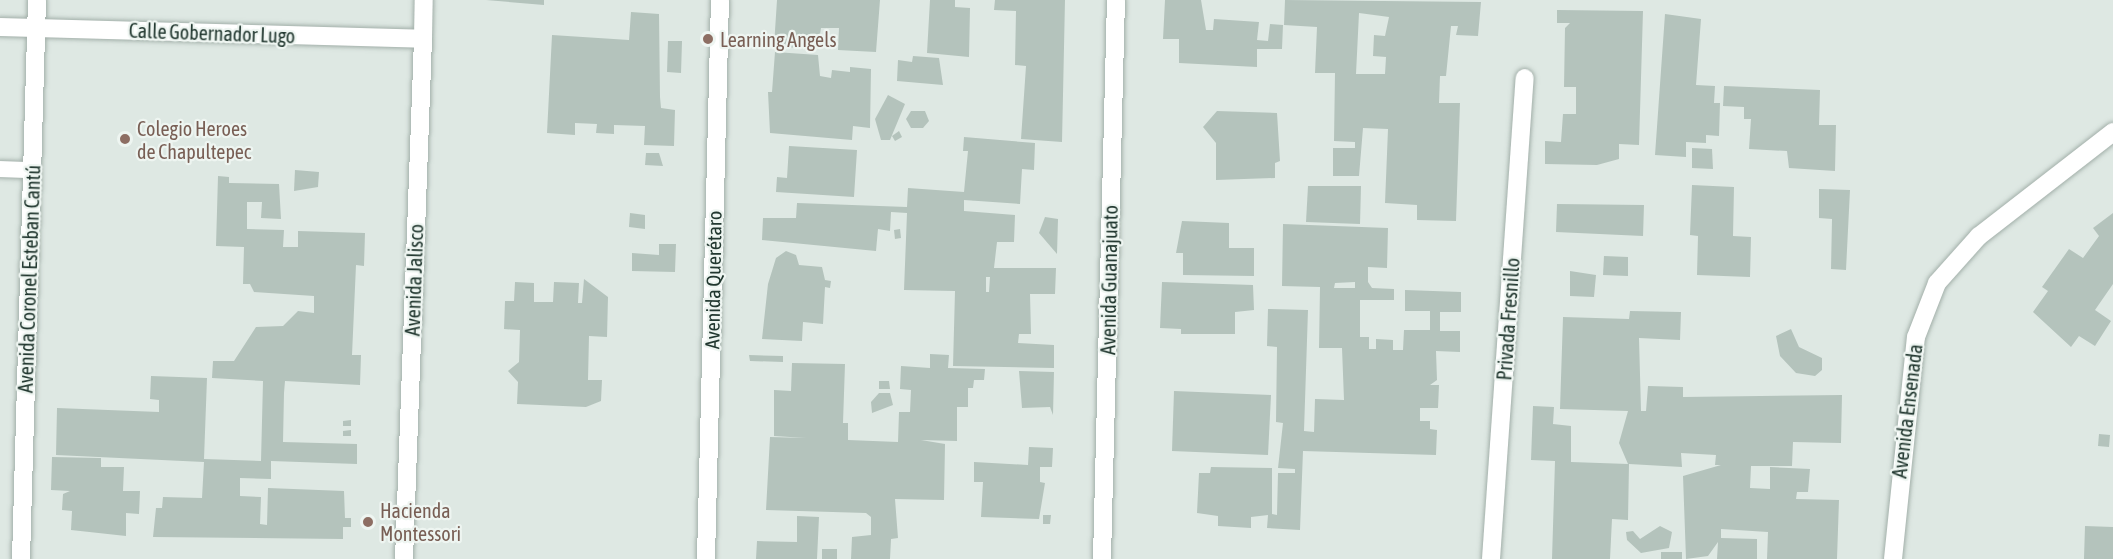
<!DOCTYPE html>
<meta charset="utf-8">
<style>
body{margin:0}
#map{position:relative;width:2113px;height:559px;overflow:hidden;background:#dee8e3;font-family:"Asap Condensed",sans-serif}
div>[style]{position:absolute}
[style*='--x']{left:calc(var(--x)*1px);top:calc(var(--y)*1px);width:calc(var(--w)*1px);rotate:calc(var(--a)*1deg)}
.building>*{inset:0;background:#b4c3bc}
.roads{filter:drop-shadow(0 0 2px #a2afa9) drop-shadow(0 0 2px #a2afa9)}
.service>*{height:16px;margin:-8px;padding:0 8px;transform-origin:8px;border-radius:8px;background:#fff}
.minor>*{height:18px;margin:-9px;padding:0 9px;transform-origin:9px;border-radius:9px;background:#fff}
.tertiary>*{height:18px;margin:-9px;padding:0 9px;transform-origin:9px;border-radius:9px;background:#fff}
.secondary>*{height:18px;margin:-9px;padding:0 9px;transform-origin:9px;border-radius:9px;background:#fff}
.dots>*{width:16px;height:16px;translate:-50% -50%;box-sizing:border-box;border:3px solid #eef5f1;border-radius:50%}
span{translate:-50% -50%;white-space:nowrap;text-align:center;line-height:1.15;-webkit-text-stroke:4.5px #eef5f1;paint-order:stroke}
.street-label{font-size:20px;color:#21372f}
.education-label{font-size:20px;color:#785e54}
.left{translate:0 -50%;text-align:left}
</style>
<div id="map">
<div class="building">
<i style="clip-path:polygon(486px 0,544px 0,544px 5px)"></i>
<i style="clip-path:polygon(777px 0,880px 0,876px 52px,838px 50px,839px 28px,821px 28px,819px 41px,800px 41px,799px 48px,774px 46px)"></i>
<i style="clip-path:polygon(930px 0,955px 0,955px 7px,970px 8px,969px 57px,927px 53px)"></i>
<i style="clip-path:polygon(995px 0,1065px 0,1062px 142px,1021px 139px,1026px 66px,1015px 65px,1016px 11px,994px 10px)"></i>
<i style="clip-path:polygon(1165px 0,1201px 0,1206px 30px,1213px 30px,1214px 19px,1259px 22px,1257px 40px,1268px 41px,1270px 24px,1283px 25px,1282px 49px,1257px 49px,1257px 67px,1179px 63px,1179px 39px,1163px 39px)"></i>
<i style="clip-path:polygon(evenodd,1285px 0,1481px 2px,1478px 36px,1456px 35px,1458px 26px,1451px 26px,1446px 76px,1440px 76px,1439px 103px,1460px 103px,1456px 221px,1417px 220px,1417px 205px,1385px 203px,1388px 129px,1363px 128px,1359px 176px,1333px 176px,1333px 148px,1355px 148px,1355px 142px,1334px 141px,1335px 73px,1315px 73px,1317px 27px,1284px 25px,1285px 0,1359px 13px,1389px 17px,1385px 36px,1374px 35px,1373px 56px,1386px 57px,1385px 74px,1356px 74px,1359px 13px)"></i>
<i style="clip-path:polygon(1557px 10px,1643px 11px,1639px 145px,1619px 144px,1619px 159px,1597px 165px,1545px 164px,1545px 141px,1561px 142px,1563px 114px,1576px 114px,1576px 87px,1564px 87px,1565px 28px,1570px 23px,1557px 23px)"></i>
<i style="clip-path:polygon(631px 12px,659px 14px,660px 97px,661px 108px,675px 110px,674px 146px,644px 145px,645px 126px,614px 125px,614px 134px,596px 133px,597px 124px,575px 123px,575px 135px,547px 133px,552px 35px,629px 40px)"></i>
<i style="clip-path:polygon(1665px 14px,1701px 19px,1696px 85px,1715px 86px,1714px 103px,1720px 103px,1719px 136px,1706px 135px,1706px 143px,1686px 142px,1686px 157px,1655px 155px)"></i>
<i style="clip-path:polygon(668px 41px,682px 41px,681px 73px,667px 72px)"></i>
<i style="clip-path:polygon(775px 52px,818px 55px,820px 76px,831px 78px,832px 70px,850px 72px,850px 67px,871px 69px,870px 128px,853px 126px,852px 140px,770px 133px,768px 92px,772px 92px)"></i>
<i style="clip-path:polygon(913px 56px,939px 58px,943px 85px,897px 81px,898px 60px,912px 62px)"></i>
<i style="clip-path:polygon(1724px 86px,1820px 90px,1819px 125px,1836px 125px,1835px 171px,1789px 168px,1787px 151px,1749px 149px,1751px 119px,1744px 119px,1744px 107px,1723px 106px)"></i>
<i style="clip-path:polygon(888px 95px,905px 104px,890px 140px,881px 140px,875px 119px)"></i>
<i style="clip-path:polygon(911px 111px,925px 111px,929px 121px,923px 128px,911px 128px,906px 119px)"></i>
<i style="clip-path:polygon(1217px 111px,1277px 113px,1280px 161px,1275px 163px,1275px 178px,1216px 180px,1216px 143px,1203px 127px)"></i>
<i style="clip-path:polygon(899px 131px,902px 137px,895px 141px,892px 136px)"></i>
<i style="clip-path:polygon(evenodd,964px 137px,1035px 143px,1034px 170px,1022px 169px,1020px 204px,964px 200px,964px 211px,1015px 215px,1014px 242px,997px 242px,994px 268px,1056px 268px,1055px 294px,1030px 294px,1031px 334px,1019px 334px,1018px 343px,1054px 345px,1054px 368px,953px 366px,955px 291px,904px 290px,907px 213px,891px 212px,890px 231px,878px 229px,876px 251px,762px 240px,763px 218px,796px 218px,797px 203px,907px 207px,908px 188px,964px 192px,968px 151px,963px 151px,964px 137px,986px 277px,990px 277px,989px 292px,986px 292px,986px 277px)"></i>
<i style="clip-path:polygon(789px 146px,857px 150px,854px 197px,776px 192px,777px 177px,787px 178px)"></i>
<i style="clip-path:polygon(1692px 148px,1712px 149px,1713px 169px,1692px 168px)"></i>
<i style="clip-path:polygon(646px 153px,659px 153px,663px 166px,645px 165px)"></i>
<i style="clip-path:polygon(295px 170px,319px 172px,318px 187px,294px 191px)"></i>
<i style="clip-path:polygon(218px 176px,229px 177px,229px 183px,279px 184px,281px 219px,261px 218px,262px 202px,247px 202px,247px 229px,284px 230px,283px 247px,298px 247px,298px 231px,365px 233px,364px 266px,356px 265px,352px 355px,361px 355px,360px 385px,285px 381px,284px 393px,283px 442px,357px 444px,357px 464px,271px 461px,271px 479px,240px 478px,240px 496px,261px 497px,260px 524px,267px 525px,268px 488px,344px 491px,345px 518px,351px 518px,351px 527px,343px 527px,343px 539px,153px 537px,156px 508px,162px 508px,163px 497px,202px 498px,204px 462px,56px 455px,57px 408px,159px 412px,159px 400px,150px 399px,151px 376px,207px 378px,204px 459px,261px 461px,263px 381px,212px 378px,213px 361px,234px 361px,256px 327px,283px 326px,298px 311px,314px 313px,314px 296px,254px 292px,250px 284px,243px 284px,244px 247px,216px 246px)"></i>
<i style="clip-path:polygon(1692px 185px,1734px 187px,1733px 236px,1751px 237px,1750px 277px,1697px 275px,1698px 236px,1690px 235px)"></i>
<i style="clip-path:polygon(1308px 186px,1361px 186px,1360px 224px,1306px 222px)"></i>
<i style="clip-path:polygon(1819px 189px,1850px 190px,1846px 270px,1831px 269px,1832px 219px,1819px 218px)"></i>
<i style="clip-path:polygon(1557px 204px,1644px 205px,1643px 236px,1556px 232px)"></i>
<i style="clip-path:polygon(630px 213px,645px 215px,645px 229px,629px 227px)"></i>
<i style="clip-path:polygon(2113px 213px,2113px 284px,2095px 310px,2111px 321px,2095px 346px,2079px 336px,2071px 347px,2033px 312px,2048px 291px,2042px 287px,2069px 249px,2083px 258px,2099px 236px,2093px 228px)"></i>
<i style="clip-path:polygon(1045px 217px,1058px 219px,1057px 254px,1039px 233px)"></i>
<i style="clip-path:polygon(1182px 221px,1229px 223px,1229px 248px,1254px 248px,1254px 276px,1183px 275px,1183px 253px,1176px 253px)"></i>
<i style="clip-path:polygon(evenodd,1283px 224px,1388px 228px,1387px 268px,1368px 267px,1368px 282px,1372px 288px,1394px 289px,1394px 300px,1360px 300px,1360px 337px,1369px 337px,1369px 349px,1376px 349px,1376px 339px,1393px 340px,1393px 350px,1403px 350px,1404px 330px,1430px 330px,1430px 311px,1405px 311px,1405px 290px,1461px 292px,1461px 312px,1440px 312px,1440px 331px,1460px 331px,1460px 352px,1436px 351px,1437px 380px,1430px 385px,1439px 385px,1438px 408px,1420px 408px,1420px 421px,1430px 421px,1430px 429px,1437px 430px,1436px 455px,1303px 451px,1300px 530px,1267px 528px,1268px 515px,1251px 517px,1251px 528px,1218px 526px,1218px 516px,1197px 513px,1199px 473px,1210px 473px,1211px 467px,1272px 468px,1272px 514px,1277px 515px,1278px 473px,1295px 473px,1295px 469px,1278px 468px,1283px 423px,1276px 422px,1277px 347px,1267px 346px,1268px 309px,1308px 310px,1304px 431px,1314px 432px,1315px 399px,1344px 400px,1342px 348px,1319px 348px,1320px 287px,1282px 286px,1283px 224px,1355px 282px,1355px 288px,1334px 288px,1335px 283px,1355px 282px)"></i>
<i style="clip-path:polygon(900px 229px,901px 238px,895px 239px,894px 230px)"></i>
<i style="clip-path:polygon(659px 244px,676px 244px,675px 272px,632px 271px,632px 253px,659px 255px)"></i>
<i style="clip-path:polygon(786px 251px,796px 255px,799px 265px,822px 267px,825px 280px,831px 281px,830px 288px,825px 287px,823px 324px,803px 322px,802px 341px,762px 339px,768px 284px,776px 258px)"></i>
<i style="clip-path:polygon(1604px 256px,1628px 257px,1628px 276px,1603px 275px)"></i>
<i style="clip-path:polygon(1570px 271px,1596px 275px,1594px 297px,1570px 296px)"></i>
<i style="clip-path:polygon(584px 279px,608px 297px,607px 337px,589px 336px,588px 380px,602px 380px,601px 401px,586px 407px,517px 404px,518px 382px,508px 371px,519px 362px,520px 330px,504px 329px,505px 301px,514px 301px,515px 282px,534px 283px,534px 302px,553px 302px,554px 282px,579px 283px,578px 303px,582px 303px)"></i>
<i style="clip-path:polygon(1162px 282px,1253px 285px,1254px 310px,1235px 312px,1235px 334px,1181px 334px,1181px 329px,1160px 328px)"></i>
<i style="clip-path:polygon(1630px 311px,1681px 312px,1680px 340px,1639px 338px,1641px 411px,1646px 411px,1648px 386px,1683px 387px,1683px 397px,1842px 395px,1841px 443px,1793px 442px,1792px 466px,1751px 466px,1750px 488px,1770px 489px,1770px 467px,1810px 469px,1808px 492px,1797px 492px,1796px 499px,1839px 500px,1837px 559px,1767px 559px,1768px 532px,1721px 529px,1721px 538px,1757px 539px,1757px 559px,1717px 559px,1718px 542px,1708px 556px,1686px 559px,1683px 476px,1721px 465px,1715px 465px,1716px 455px,1681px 453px,1682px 467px,1629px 464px,1628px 520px,1612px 519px,1610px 559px,1552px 559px,1555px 461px,1531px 460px,1533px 406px,1554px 407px,1553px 424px,1571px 426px,1571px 462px,1628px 464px,1619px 443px,1628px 411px,1560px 409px,1563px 317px,1629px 319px)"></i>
<i style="clip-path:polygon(1791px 329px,1799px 347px,1822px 358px,1822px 370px,1815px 376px,1796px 373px,1780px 356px,1776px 336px)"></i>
<i style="clip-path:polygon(930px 354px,949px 355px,948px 368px,985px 369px,984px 380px,974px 380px,973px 388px,968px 388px,968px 407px,957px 407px,957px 441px,921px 440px,945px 444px,944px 500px,895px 499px,898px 538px,891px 539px,890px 559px,851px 559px,852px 537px,871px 535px,871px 517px,866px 513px,766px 510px,770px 437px,806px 438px,774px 436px,774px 390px,791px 391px,792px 363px,845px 364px,843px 423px,848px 423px,848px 440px,898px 442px,899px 412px,910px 412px,911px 390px,900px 389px,901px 366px,930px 368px)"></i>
<i style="clip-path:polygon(749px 355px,783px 356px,783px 362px,750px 361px)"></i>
<i style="clip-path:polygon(1019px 371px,1054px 372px,1053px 415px,1050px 407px,1022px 408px)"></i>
<i style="clip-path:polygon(879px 381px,889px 381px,890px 389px,879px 389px)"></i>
<i style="clip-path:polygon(1174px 391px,1271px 395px,1268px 455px,1172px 451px)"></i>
<i style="clip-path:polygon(879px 393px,890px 393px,893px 405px,872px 413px,871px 402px)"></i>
<i style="clip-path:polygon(351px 420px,351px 426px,343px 426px,343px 421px)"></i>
<i style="clip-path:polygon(351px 430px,351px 436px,343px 436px,343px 431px)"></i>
<i style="clip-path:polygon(2099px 434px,2110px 435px,2109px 447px,2098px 446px)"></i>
<i style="clip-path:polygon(1029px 447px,1053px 448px,1052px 467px,1040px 467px,1040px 482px,1045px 483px,1039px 519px,981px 517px,983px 482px,974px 482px,974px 462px,1028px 465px)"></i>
<i style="clip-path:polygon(52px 457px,101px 458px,101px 467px,124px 467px,123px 491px,140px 491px,139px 514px,126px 513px,126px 536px,71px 530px,72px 511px,62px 510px,63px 494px,70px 491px,51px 490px)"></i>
<i style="clip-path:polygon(1043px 515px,1051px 515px,1050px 524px,1043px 524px)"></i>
<i style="clip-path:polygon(797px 516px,819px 517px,817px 559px,756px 559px,757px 541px,797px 542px)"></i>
<i style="clip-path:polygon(1660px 526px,1672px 532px,1669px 548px,1641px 553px,1627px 540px,1626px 532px,1633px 531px,1640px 539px)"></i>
<i style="clip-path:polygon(2085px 526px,2113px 527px,2113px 559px,2084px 559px)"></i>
<i style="clip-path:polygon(822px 549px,837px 549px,837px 559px,822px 559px)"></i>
<i style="clip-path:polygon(1661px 552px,1682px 552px,1682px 559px,1661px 559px)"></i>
</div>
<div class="roads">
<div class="service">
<i style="--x:0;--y:169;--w:32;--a:2"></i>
</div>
<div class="minor">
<i style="--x:21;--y:559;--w:559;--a:-88.36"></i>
<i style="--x:706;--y:559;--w:559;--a:-88.57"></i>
<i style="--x:1491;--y:559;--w:482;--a:-86"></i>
<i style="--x:1893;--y:559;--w:223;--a:-84.1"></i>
<i style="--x:1916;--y:337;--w:58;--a:-68.7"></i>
<i style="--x:1937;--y:283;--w:63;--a:-48.2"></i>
<i style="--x:1979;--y:236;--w:170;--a:-37.8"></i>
</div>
<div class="tertiary">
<i style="--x:423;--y:39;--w:39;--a:-89"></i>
<i style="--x:1102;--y:559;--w:559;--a:-88.57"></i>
</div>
<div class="secondary">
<i style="--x:0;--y:27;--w:423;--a:1.6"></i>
<i style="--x:423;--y:39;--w:520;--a:92.09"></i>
</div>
</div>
<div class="dots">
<i style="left:708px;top:39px;background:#8d6e63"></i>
<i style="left:125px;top:139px;background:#8d6e63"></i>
<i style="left:368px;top:522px;background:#8d6e63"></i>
</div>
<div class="street-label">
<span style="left:212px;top:33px;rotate:2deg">Calle Gobernador Lugo</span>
<span style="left:29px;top:279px;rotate:-88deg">Avenida Coronel Esteban Cantú</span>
<span style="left:414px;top:280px;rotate:-88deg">Avenida Jalisco</span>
<span style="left:713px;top:280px;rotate:-89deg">Avenida Querétaro</span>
<span style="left:1109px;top:280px;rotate:-89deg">Avenida Guanajuato</span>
<span style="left:1508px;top:319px;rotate:-86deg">Privada Fresnillo</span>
<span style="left:1907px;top:411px;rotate:-83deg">Avenida Ensenada</span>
</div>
<div class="education-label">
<span class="left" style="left:720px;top:39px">Learning Angels</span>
<span class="left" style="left:137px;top:140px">Colegio Heroes<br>de Chapultepec</span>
<span class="left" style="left:380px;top:522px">Hacienda<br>Montessori</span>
</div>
</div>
